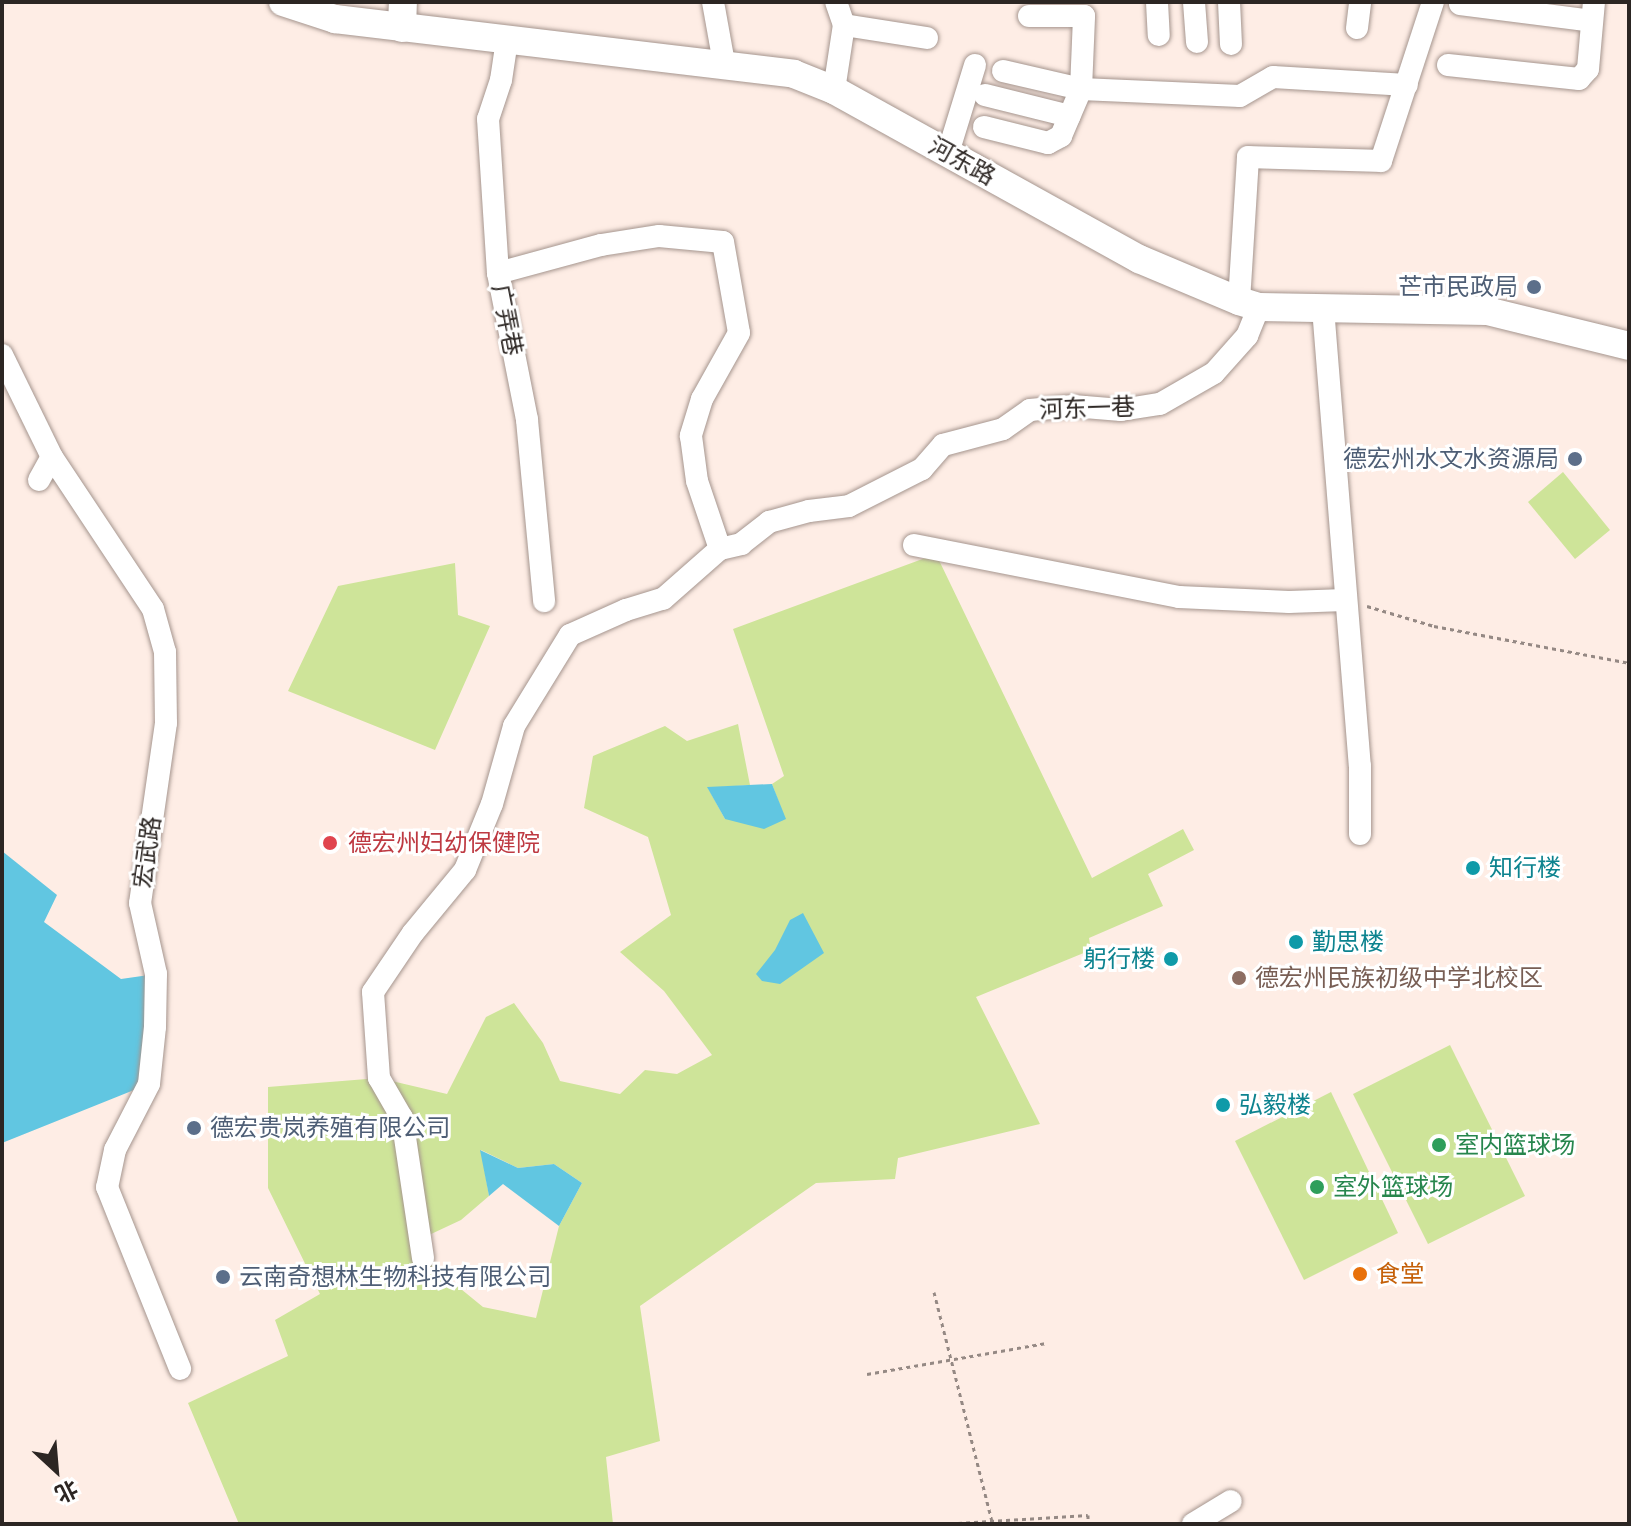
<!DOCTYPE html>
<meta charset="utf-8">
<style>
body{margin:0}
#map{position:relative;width:1631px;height:1526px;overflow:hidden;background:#feede5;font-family:Raleway,"Noto Sans SC",sans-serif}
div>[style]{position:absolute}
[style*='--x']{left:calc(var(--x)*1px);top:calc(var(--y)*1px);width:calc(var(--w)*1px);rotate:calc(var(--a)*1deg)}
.green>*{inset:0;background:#cee499}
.water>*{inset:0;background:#61c6e1}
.path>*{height:3px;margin-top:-1.5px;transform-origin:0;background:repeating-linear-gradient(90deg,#958984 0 4px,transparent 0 8px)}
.roads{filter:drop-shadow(0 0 2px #a5958e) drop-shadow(0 0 2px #a5958e)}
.minor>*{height:22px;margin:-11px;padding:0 11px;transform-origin:11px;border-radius:11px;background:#fff}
.major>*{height:28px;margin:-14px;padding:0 14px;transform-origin:14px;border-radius:14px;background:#fff}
.dots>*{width:22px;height:22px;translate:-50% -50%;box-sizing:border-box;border:4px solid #fff;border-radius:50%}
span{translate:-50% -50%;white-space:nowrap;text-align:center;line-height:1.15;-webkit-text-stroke:6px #fff;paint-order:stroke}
.street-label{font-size:24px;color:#2c2623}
.service-label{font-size:24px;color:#4e5e75}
.right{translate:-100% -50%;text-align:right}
.left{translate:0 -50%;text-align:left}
.health-label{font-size:24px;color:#be3a42}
.culture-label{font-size:24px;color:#0d838f}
.education-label{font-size:24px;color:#785e54}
.leisure-label{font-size:24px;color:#27864d}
.food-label{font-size:24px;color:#c56008}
.frame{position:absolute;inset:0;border:4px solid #2c2623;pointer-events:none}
.north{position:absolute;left:16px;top:1430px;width:80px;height:80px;-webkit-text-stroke:6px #fff;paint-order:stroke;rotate:154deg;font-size:22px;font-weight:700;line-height:32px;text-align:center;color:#2c2623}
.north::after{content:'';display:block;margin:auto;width:28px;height:36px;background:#2c2623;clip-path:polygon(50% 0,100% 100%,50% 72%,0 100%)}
</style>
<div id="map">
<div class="green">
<i style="clip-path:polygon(1563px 472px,1610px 530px,1575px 559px,1528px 502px)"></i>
<i style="clip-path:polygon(evenodd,936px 554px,1092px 878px,1183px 829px,1194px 850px,1148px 874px,1163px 906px,1089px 938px,1091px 950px,976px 997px,1040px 1124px,898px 1158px,895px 1179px,816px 1183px,640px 1306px,660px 1441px,606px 1457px,613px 1524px,239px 1524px,188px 1403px,288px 1356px,275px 1320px,320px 1294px,268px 1188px,268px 1087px,379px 1078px,447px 1094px,486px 1017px,514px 1003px,543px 1043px,560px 1081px,620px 1094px,645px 1070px,677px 1074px,712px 1055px,664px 991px,620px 952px,671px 915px,648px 837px,584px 808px,593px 756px,665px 726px,687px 741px,738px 724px,750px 785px,708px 788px,725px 819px,785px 819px,772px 784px,784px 776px,733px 629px,936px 554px,481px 1150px,518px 1168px,554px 1164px,582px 1183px,559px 1226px,536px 1318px,483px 1307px,423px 1258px,429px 1235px,461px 1220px,489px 1196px,481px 1150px)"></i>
<i style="clip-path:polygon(455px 563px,458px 615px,490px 626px,435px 750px,288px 691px,338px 586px)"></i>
<i style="clip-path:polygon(1450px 1045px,1525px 1196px,1428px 1244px,1353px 1094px)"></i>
<i style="clip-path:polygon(1331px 1092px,1398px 1233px,1304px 1280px,1235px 1141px)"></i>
</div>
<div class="water">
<i style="clip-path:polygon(772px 784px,786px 819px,764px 829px,725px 819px,707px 787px)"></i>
<i style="clip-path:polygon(2px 851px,57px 895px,44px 922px,121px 979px,156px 974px,149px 1084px,2px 1143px)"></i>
<i style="clip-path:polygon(803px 913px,824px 953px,780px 984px,762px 981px,756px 974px,775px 950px,790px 920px)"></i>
<i style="clip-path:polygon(480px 1150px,518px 1168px,554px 1164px,582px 1183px,559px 1226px,503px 1184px,489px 1196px)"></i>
</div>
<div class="path">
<i style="--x:1367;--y:606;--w:70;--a:16.6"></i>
<i style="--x:1434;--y:626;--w:198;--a:10.7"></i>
<i style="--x:934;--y:1292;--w:236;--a:75.8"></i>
<i style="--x:867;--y:1374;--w:182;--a:-9.8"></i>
<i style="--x:942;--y:1524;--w:146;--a:-3.5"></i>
<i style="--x:1088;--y:1515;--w:9;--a:90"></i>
</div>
<div class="roads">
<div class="minor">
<i style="--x:713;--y:2;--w:62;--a:79.8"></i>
<i style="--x:1157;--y:2;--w:33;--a:87"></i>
<i style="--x:1194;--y:2;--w:40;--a:85.7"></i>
<i style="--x:1229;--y:2;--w:42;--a:87.3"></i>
<i style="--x:1460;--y:4;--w:133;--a:7.3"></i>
<i style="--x:844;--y:25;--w:84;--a:8.9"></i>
<i style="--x:1357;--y:28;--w:26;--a:-83"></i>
<i style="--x:507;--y:40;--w:40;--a:98.5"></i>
<i style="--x:501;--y:80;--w:41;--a:108.4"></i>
<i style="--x:488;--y:119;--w:154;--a:86.3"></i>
<i style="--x:498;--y:273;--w:150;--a:78.8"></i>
<i style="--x:527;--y:420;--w:182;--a:84.6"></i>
<i style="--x:1448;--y:65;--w:132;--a:6.1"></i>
<i style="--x:1579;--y:79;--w:13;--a:-48"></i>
<i style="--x:1588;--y:69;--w:67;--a:-84.9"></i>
<i style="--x:1003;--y:71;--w:80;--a:13"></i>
<i style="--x:1081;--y:89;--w:159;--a:2.5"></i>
<i style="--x:1240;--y:96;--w:38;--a:-30"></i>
<i style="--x:1273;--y:77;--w:134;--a:3.4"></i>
<i style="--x:834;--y:90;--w:66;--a:-81.3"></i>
<i style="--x:844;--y:25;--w:24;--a:-109"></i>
<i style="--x:985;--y:95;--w:87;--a:14"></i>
<i style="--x:984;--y:127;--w:66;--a:14"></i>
<i style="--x:1048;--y:143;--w:15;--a:-28"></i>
<i style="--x:1061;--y:136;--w:51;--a:-66.9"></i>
<i style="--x:1081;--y:89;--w:73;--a:-87.6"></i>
<i style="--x:1084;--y:16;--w:55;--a:180"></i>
<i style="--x:948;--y:153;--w:92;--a:-72.9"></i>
<i style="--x:498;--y:273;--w:107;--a:-15.2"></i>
<i style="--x:601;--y:245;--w:59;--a:-8.8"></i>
<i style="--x:659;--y:236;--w:64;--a:5.4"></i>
<i style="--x:723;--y:242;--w:92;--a:80"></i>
<i style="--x:739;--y:333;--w:76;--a:119.3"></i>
<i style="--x:702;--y:399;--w:39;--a:107"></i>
<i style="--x:691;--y:436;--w:45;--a:82.4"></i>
<i style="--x:697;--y:481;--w:72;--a:71.3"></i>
<i style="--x:1239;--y:301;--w:144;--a:-86.4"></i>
<i style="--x:1248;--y:157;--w:133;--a:1.7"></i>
<i style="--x:1381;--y:161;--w:167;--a:-71.9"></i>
<i style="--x:1323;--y:308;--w:459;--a:85.4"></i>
<i style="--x:1360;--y:766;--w:68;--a:90"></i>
<i style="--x:2;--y:355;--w:114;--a:63.9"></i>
<i style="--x:52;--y:457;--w:182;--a:56.4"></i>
<i style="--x:153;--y:609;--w:45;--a:74.4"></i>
<i style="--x:165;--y:652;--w:71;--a:89.2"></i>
<i style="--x:166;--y:723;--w:182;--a:98.2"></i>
<i style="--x:140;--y:903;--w:73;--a:77.3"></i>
<i style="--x:156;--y:974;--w:53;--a:91.1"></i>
<i style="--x:155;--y:1027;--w:57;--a:96"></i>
<i style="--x:149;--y:1084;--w:74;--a:117.3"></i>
<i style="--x:115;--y:1150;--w:38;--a:102"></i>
<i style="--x:107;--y:1187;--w:196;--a:68.1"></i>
<i style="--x:39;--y:480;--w:26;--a:-61"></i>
<i style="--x:914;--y:545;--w:270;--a:11.1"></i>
<i style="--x:1179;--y:597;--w:110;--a:2.6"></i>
<i style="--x:1289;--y:602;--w:56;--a:-2"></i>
<i style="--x:423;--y:1258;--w:142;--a:-98.5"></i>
<i style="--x:402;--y:1118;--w:46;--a:-119.9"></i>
<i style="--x:379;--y:1078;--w:86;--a:-94"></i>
<i style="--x:373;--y:992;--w:71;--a:-55.9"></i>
<i style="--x:413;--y:933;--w:82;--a:-50.5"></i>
<i style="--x:465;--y:870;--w:71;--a:-67.8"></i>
<i style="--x:492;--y:804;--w:81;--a:-74.2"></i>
<i style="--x:514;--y:726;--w:107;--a:-58.4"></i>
<i style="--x:570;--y:635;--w:61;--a:-24.1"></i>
<i style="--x:626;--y:610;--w:39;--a:-17"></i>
<i style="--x:663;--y:599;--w:76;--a:-41.3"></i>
<i style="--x:720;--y:549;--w:22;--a:-13"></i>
<i style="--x:741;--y:544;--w:36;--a:-38"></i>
<i style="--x:769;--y:522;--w:41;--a:-15.4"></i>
<i style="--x:809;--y:511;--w:40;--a:-7.1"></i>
<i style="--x:849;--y:506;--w:82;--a:-26.9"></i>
<i style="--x:922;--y:469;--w:32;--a:-49"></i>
<i style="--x:943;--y:445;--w:62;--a:-14.9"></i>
<i style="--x:1003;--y:429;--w:33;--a:-35"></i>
<i style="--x:1030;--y:410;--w:43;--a:-5.3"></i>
<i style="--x:1073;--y:406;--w:48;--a:4.8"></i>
<i style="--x:1121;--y:410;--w:39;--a:-9"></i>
<i style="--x:1160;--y:404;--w:62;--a:-29.9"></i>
<i style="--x:1214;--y:373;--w:50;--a:-48.3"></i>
<i style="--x:1247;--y:336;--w:31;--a:-68"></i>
<i style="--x:1193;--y:1524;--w:44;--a:-31.2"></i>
</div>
<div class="major">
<i style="--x:283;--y:2;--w:55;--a:18.1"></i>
<i style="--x:335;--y:19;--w:462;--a:6.8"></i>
<i style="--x:794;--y:74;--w:43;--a:21.8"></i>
<i style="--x:834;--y:90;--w:349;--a:29"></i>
<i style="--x:1139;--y:259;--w:108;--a:22.8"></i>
<i style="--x:1239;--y:301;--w:21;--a:17"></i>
<i style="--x:1259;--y:307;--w:228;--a:1"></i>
<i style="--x:1487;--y:311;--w:146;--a:13.8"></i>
<i style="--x:402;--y:28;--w:26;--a:-88"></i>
</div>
</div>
<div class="dots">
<i style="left:1534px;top:287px;background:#5c6f8a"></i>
<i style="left:1575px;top:459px;background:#5c6f8a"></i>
<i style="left:330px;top:843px;background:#e0444e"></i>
<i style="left:1473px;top:868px;background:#0f9aa8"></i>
<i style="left:1296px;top:942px;background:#0f9aa8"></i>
<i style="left:1171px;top:959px;background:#0f9aa8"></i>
<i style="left:1239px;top:978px;background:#8d6e63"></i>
<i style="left:1223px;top:1105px;background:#0f9aa8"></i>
<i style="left:194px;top:1128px;background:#5c6f8a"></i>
<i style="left:1439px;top:1145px;background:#2e9e5b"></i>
<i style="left:1317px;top:1187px;background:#2e9e5b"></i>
<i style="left:1360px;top:1274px;background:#e8710a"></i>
<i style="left:223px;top:1277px;background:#5c6f8a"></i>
</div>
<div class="street-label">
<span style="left:962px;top:161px;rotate:29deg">河东路</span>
<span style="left:507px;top:320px;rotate:79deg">广弄巷</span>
<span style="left:1087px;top:408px;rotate:-2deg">河东一巷</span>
<span style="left:147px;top:852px;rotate:-82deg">宏武路</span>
</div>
<div class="service-label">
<span class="right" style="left:1518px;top:287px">芒市民政局</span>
<span class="right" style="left:1559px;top:459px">德宏州水文水资源局</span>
<span class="left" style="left:210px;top:1128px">德宏贵岚养殖有限公司</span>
<span class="left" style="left:239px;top:1277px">云南奇想林生物科技有限公司</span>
</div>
<div class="health-label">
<span class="left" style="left:348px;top:843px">德宏州妇幼保健院</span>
</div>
<div class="culture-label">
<span class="left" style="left:1489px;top:868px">知行楼</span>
<span class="left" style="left:1312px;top:942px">勤思楼</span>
<span class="right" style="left:1155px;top:959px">躬行楼</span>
<span class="left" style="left:1239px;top:1105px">弘毅楼</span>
</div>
<div class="education-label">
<span class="left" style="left:1255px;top:978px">德宏州民族初级中学北校区</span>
</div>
<div class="leisure-label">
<span class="left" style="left:1455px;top:1145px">室内篮球场</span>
<span class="left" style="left:1333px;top:1187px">室外篮球场</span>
</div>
<div class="food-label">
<span class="left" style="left:1376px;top:1274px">食堂</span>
</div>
<div class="frame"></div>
<div class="north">北</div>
</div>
